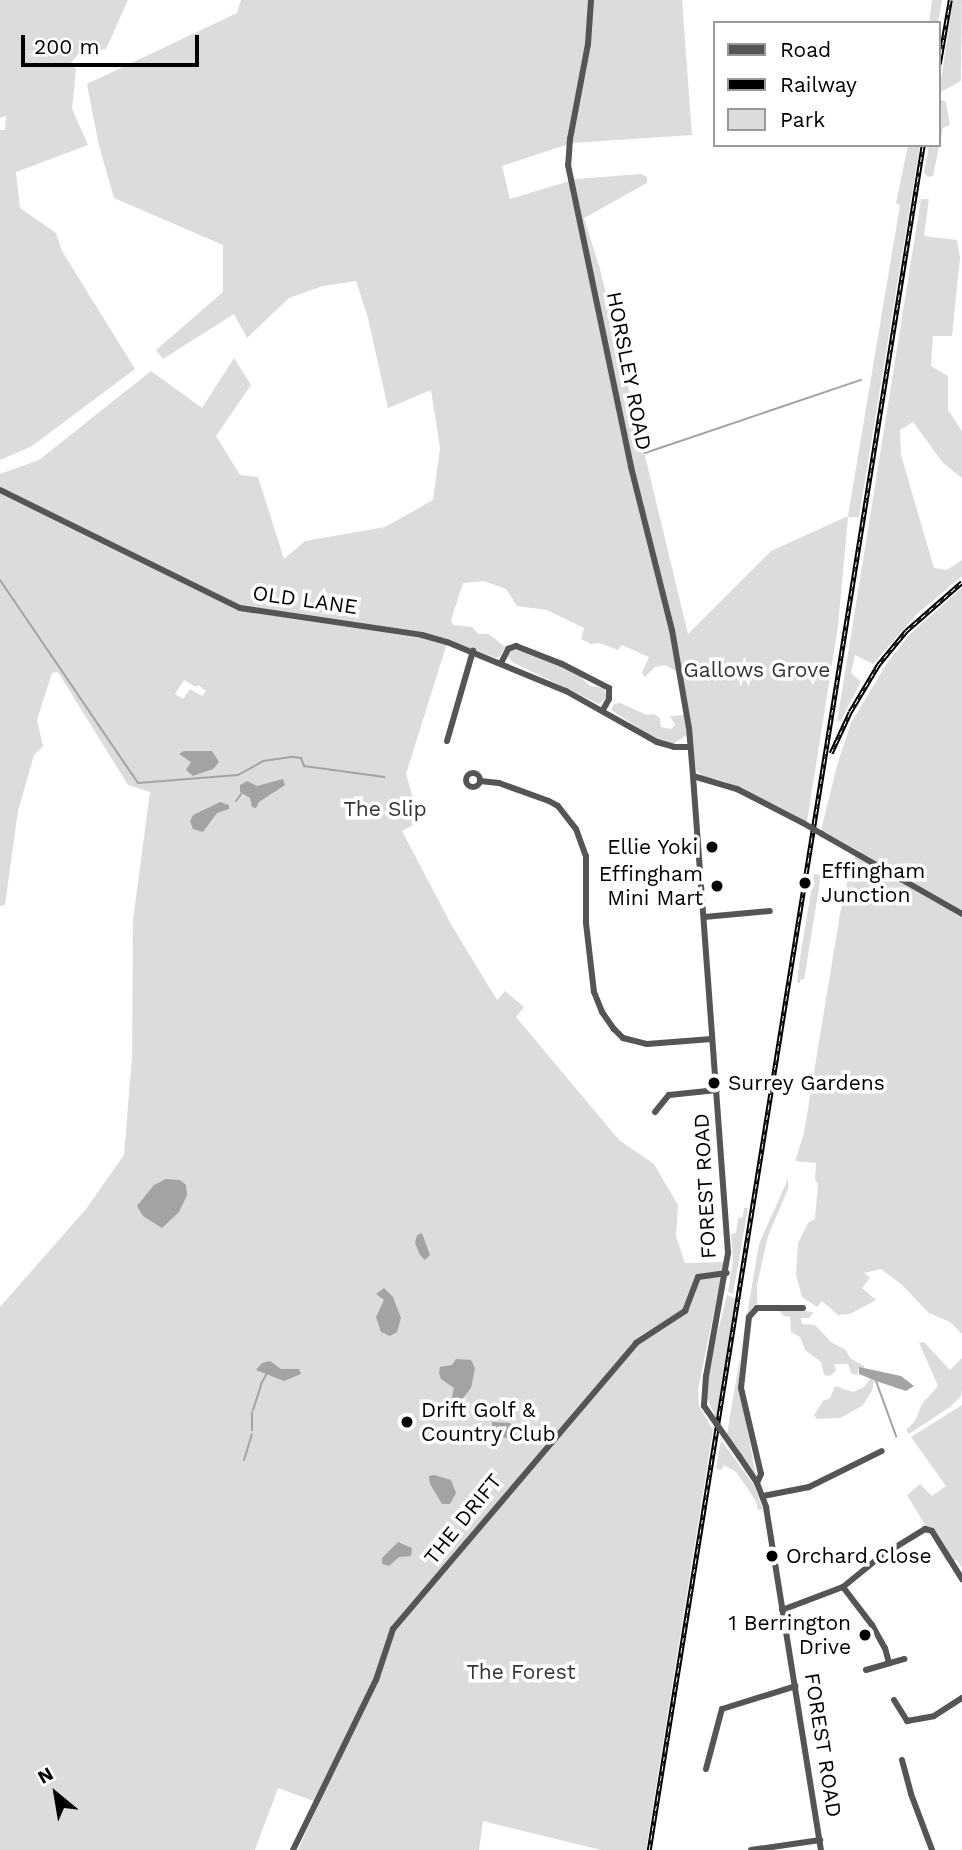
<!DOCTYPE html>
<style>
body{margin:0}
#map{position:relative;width:962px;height:1850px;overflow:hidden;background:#fff;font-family:"Work Sans",sans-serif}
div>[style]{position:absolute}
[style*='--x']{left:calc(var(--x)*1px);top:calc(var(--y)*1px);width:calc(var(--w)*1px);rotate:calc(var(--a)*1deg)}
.green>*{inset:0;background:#dcdcdc}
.water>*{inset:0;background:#a3a3a3}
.stream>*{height:2px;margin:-1px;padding:0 1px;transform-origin:1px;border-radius:1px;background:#a3a3a3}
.minor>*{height:6px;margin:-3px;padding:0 3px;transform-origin:3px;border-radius:3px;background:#555}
.minor>.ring{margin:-3px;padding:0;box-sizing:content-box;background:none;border:6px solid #555;border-radius:50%}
.rail>*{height:4.5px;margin-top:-2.25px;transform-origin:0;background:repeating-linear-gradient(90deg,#fff 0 5px,#000 0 10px);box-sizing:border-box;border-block:2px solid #000}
.minor-bridge>*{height:6px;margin:-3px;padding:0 3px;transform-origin:3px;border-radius:3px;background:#555}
.dots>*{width:19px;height:19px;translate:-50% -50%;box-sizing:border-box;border:4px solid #fff;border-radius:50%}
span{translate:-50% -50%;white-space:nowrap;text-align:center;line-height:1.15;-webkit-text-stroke:7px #fff;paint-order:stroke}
.street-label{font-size:21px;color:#000}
.park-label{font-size:21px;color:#333}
.poi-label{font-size:21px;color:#000}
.right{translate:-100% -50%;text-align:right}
.left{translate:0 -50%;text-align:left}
.legend{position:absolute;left:713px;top:21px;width:228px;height:126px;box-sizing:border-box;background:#fff;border:2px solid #999;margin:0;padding:9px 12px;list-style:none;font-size:21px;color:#000}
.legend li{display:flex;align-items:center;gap:14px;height:35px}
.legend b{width:35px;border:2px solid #999}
.north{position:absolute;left:21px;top:1759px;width:70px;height:70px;-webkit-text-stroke:5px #fff;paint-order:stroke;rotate:330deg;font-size:19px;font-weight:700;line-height:28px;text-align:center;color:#000}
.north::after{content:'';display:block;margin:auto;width:24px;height:32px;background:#000;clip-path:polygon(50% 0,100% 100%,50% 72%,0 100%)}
.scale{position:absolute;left:21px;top:35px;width:178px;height:32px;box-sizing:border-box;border:4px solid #000;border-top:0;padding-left:9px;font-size:21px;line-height:24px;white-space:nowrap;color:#000;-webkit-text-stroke:5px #fff;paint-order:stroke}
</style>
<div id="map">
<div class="green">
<i style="clip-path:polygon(0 0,128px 0,106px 49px,79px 53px,71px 63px,76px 70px,72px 109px,88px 145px,16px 172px,20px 208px,56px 233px,62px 251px,135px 369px,32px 446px,0 460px,0 130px,5px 130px,6px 116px,0 118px)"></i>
<i style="clip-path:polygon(evenodd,241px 0,682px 0,692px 135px,572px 143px,502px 166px,510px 199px,576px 179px,641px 174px,647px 177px,647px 183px,584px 218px,600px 269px,688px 634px,771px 551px,848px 516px,900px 205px,896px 203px,908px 145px,920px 145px,859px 517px,848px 517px,838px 626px,807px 822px,724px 781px,703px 776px,696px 770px,691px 729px,676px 671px,665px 665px,655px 667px,645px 677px,642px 673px,649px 657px,622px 645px,618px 650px,599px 643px,591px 644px,581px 639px,584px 628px,547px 610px,517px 606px,506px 589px,484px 581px,463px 583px,451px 620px,453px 625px,472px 627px,478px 634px,489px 634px,505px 647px,500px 656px,496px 658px,448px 640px,406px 774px,420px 821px,402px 831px,452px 926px,497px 1000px,505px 991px,524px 1007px,516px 1017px,619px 1140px,654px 1164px,678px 1205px,676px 1236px,685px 1263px,724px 1262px,698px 1390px,699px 1406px,713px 1430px,646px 1850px,601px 1850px,483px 1821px,479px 1850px,298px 1850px,319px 1803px,278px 1788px,255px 1850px,0 1850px,0 1307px,86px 1209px,124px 1155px,132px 1057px,133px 920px,150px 792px,128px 785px,58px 672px,52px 673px,37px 720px,43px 746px,34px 755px,18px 811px,5px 905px,0 906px,0 474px,39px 460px,151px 371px,202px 408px,234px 358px,251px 385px,216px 436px,240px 475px,258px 477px,284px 559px,305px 541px,385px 527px,433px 500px,440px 448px,431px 390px,388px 408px,368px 318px,356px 281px,323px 286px,289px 298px,247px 338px,234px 314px,163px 359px,156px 350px,223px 292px,223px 245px,114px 198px,99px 146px,87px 84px,237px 13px,241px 0,184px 680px,196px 687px,198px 685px,206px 691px,202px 696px,190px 689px,183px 699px,175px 694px,184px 680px)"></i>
<i style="clip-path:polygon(932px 0,942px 0,938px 23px,929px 23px)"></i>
<i style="clip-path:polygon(953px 0,962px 0,961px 81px,939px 93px)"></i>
<i style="clip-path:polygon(939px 99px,946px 102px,950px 125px,943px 128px,933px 176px,928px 177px,924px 173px,929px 145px,939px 145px)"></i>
<i style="clip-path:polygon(921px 199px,929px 199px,924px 236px,957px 240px,960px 258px,952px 336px,933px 336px,931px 366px,948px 376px,948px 410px,962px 431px,962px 478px,943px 463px,913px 422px,900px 430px,901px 455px,934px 568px,947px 570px,962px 560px,962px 576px,916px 615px,873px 664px,855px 655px,851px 673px,861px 682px,841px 720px,837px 722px)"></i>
<i style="clip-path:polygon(962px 588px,962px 1334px,950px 1322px,929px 1313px,901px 1284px,881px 1269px,864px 1273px,870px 1278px,862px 1288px,876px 1300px,850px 1314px,838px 1315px,822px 1301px,817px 1307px,802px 1297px,796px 1275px,798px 1243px,808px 1223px,815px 1219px,818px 1184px,815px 1180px,816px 1163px,795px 1161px,804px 1133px,840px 914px,852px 861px,859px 851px,821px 830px,838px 762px,851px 723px,887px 663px,911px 633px)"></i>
<i style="clip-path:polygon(520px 648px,580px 676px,590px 686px,604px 688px,607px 697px,599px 704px,514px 663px,507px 656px,512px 650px)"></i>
<i style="clip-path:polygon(620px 703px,647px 715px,654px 714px,660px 718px,661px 727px,671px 729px,675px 725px,670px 716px,684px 715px,687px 735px,673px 744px,661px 743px,611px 710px,614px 704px)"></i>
<i style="clip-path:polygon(814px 874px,821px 875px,804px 980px,801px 979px,800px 983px,797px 983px,801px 951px)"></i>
<i style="clip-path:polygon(788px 1179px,788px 1189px,768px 1236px,757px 1285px,757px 1303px,747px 1319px,740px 1354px,739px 1383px,756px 1476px,727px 1434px,759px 1244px)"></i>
<i style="clip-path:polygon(744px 1208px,748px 1208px,733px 1294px,728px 1292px,733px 1260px,731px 1234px,736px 1233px,738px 1218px,743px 1217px)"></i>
<i style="clip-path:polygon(727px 1295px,736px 1299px,717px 1420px,707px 1398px,708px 1372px)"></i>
<i style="clip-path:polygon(777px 1309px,814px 1312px,809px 1318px,801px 1318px,802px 1324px,815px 1325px,831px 1342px,846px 1350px,850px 1358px,864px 1366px,864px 1369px,859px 1368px,857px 1375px,851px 1373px,848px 1364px,834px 1364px,836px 1371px,829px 1376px,824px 1375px,821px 1362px,805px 1350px,800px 1337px,791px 1332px,790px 1317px,784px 1316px)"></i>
<i style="clip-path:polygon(924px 1342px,950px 1370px,962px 1358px,962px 1387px,961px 1396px,950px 1407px,909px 1434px,906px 1430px,915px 1421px,922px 1404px,938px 1386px,919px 1343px)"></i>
<i style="clip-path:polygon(870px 1379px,874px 1380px,872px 1391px,862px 1406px,840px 1418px,817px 1419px,814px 1415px,823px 1401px,830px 1398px,835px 1386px,853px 1392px,864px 1387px)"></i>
<i style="clip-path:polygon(962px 1405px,962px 1568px,957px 1560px,947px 1562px,907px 1495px,920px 1484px,932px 1496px,946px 1486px,911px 1437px)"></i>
<i style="clip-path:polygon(721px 1440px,754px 1485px,763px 1509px,758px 1510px,756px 1501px,736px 1472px,724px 1465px,721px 1470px,716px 1469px)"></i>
</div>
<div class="water">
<i style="clip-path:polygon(184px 751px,212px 751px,219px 762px,213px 769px,193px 776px,186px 770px,191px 762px,179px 754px)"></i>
<i style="clip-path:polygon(283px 779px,285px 785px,259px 802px,256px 808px,252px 807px,250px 798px,240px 792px,240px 785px,247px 781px,257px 786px)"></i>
<i style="clip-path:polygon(220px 802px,229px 805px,229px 809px,217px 813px,203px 832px,193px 829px,190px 821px,193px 815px)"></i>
<i style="clip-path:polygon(166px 1179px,180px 1180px,186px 1185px,187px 1195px,179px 1212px,162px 1228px,143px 1216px,137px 1206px,154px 1185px)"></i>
<i style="clip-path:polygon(422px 1233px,430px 1255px,425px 1260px,420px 1255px,415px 1243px,417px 1235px)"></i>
<i style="clip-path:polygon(384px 1288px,393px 1297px,401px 1318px,397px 1332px,390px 1336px,381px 1332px,376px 1317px,384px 1300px,376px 1294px)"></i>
<i style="clip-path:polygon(456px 1359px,471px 1360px,475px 1368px,471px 1388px,463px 1398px,456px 1400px,452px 1397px,454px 1388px,441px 1379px,439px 1373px,440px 1367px,452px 1365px)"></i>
<i style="clip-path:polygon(270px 1361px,281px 1369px,299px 1369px,301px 1374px,284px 1381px,256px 1370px,262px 1363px)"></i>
<i style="clip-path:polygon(859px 1367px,901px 1376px,914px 1386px,906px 1391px,876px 1381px,859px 1374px)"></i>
<i style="clip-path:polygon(492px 1422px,510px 1423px,516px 1430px,515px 1438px,505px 1438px,492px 1427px)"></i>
<i style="clip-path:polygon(434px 1475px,451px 1480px,456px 1493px,450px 1504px,442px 1504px,430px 1484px,429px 1476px)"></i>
<i style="clip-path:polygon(398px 1542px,412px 1548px,411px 1556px,399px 1557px,389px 1566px,382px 1564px,382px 1558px)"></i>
</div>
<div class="stream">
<i style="--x:645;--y:453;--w:228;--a:-18.7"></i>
<i style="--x:0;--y:580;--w:245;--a:55.8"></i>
<i style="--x:138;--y:783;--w:100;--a:-4.6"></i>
<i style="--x:238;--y:775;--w:29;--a:-29"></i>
<i style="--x:263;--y:761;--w:30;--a:-8"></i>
<i style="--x:293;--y:757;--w:8;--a:7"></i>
<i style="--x:301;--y:758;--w:9;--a:69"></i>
<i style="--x:304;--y:766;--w:81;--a:7.8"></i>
<i style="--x:236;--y:801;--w:9;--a:-54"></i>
<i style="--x:876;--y:1381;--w:59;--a:70"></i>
<i style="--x:261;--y:1384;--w:13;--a:-61"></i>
<i style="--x:253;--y:1410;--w:26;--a:-72"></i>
<i style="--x:252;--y:1430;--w:18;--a:-90"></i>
<i style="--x:244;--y:1460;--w:27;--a:-73"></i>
</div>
<div class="minor">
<i style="--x:591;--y:0;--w:44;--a:93.9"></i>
<i style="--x:588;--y:44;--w:97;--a:100.7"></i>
<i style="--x:570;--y:139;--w:26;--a:94"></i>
<i style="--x:568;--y:165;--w:309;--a:78.2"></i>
<i style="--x:631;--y:467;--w:168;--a:75.9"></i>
<i style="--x:672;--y:630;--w:99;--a:80.2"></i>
<i style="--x:689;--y:728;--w:48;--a:85.2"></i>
<i style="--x:693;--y:776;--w:478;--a:85.8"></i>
<i style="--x:728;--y:1253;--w:125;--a:100.1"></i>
<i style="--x:0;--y:490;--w:267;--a:26.2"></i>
<i style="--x:240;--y:608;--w:184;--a:8.4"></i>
<i style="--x:422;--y:635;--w:26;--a:16"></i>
<i style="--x:447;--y:642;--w:129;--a:22.4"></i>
<i style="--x:566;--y:691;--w:104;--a:29.3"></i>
<i style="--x:657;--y:742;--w:18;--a:16"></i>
<i style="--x:674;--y:747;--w:16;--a:0"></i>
<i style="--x:501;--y:663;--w:16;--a:-63"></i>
<i style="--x:508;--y:649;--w:9;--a:-21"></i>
<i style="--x:516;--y:646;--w:49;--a:21.4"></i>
<i style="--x:562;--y:664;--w:53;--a:27.1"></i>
<i style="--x:609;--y:688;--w:11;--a:90"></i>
<i style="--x:609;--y:699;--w:13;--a:119"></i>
<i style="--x:447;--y:741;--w:94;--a:-73.9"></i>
<i class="ring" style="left:466px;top:773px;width:8px;height:8px"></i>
<i style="--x:693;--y:776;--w:46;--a:16.5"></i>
<i style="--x:737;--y:789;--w:74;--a:27.3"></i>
<i style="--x:480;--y:781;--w:19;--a:6"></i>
<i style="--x:499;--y:783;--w:53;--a:19.8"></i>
<i style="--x:549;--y:801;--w:10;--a:29"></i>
<i style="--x:558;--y:806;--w:29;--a:52"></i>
<i style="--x:576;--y:829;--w:29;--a:70"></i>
<i style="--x:586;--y:856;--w:67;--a:90"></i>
<i style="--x:586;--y:923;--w:69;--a:83.4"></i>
<i style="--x:594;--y:992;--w:22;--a:68"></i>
<i style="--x:602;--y:1012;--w:21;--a:55"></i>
<i style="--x:614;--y:1029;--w:13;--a:45"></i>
<i style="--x:623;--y:1038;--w:25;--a:14"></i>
<i style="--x:647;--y:1044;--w:65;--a:-4.4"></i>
<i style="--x:822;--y:834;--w:161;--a:29.7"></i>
<i style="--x:704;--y:917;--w:66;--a:-5.2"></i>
<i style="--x:655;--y:1112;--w:22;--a:-51"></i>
<i style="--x:669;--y:1095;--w:48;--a:-5.9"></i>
<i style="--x:739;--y:1456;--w:32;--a:56"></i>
<i style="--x:757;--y:1483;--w:26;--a:69"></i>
<i style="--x:766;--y:1507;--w:347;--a:80.9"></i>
<i style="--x:757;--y:1483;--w:10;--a:-66"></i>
<i style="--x:761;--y:1474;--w:88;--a:-103.1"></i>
<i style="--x:741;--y:1388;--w:71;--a:-83.6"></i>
<i style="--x:749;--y:1317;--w:12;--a:-48"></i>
<i style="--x:757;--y:1308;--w:46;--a:0"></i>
<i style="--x:763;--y:1496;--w:47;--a:-11.1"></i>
<i style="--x:809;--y:1487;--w:81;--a:-26.3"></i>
<i style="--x:843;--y:1587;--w:48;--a:52.7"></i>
<i style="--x:872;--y:1625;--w:26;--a:61"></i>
<i style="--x:885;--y:1648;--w:16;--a:75"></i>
<i style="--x:782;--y:1610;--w:65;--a:-20.7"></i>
<i style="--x:843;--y:1587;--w:49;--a:-39.2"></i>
<i style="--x:881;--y:1556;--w:52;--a:-31.5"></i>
<i style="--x:925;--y:1529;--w:7;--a:16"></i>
<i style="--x:932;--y:1531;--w:57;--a:58"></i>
<i style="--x:866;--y:1670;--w:40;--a:-16"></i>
<i style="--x:894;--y:1700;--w:25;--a:58"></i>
<i style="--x:907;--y:1721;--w:27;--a:-10"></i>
<i style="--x:934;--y:1716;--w:33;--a:-33"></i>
<i style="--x:902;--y:1760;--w:35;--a:75"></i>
<i style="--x:911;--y:1794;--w:60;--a:69.4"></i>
<i style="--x:706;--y:1769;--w:62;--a:-75.1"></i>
<i style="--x:722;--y:1709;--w:77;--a:-17.3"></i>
<i style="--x:293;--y:1850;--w:189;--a:-64"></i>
<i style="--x:376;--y:1680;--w:54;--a:-71.6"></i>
<i style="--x:393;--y:1629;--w:375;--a:-49.6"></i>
<i style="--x:636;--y:1343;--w:59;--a:-33.1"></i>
<i style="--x:685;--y:1311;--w:36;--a:-69"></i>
<i style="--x:698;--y:1277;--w:29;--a:-8"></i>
<i style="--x:751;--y:1850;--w:70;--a:-8.2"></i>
</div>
<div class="rail">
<i style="--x:939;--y:64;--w:65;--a:-80.2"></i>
<i style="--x:831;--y:753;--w:45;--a:-65.1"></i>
<i style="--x:850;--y:712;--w:55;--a:-59.2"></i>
<i style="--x:878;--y:665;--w:44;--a:-50.5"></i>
<i style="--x:906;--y:631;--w:74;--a:-41.2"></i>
<i style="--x:649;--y:1850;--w:1727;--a:-80.87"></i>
</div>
<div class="minor-bridge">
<i style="--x:803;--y:823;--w:22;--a:30"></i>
<i style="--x:706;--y:1376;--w:30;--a:94"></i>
<i style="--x:704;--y:1406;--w:61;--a:55"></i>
</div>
<div class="dots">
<i style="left:712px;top:847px;background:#000"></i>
<i style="left:805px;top:883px;background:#000"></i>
<i style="left:717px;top:886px;background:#000"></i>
<i style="left:714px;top:1083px;background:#000"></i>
<i style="left:407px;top:1422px;background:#000"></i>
<i style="left:772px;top:1556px;background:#000"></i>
<i style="left:865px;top:1635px;background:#000"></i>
</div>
<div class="street-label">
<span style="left:629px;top:371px;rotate:79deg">HORSLEY ROAD</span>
<span style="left:305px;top:600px;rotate:8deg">OLD LANE</span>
<span style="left:705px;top:1186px;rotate:-93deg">FOREST ROAD</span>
<span style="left:463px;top:1519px;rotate:-51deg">THE DRIFT</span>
<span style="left:823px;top:1745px;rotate:81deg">FOREST ROAD</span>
</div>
<div class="park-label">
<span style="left:757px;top:670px">Gallows Grove</span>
<span style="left:385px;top:809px">The Slip</span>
<span style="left:521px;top:1672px">The Forest</span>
</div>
<div class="poi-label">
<span class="right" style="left:698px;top:847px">Ellie Yoki</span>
<span class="left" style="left:821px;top:883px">Effingham<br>Junction</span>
<span class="right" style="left:703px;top:886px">Effingham<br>Mini Mart</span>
<span class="left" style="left:728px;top:1083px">Surrey Gardens</span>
<span class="left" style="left:421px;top:1422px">Drift Golf &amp;<br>Country Club</span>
<span class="left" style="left:786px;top:1556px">Orchard Close</span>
<span class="right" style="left:851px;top:1635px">1 Berrington<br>Drive</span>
</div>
<ul class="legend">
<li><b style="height:9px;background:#555"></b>Road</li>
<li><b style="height:9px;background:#000"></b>Railway</li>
<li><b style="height:19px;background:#dcdcdc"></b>Park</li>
</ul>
<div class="north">N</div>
<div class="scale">200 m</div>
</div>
